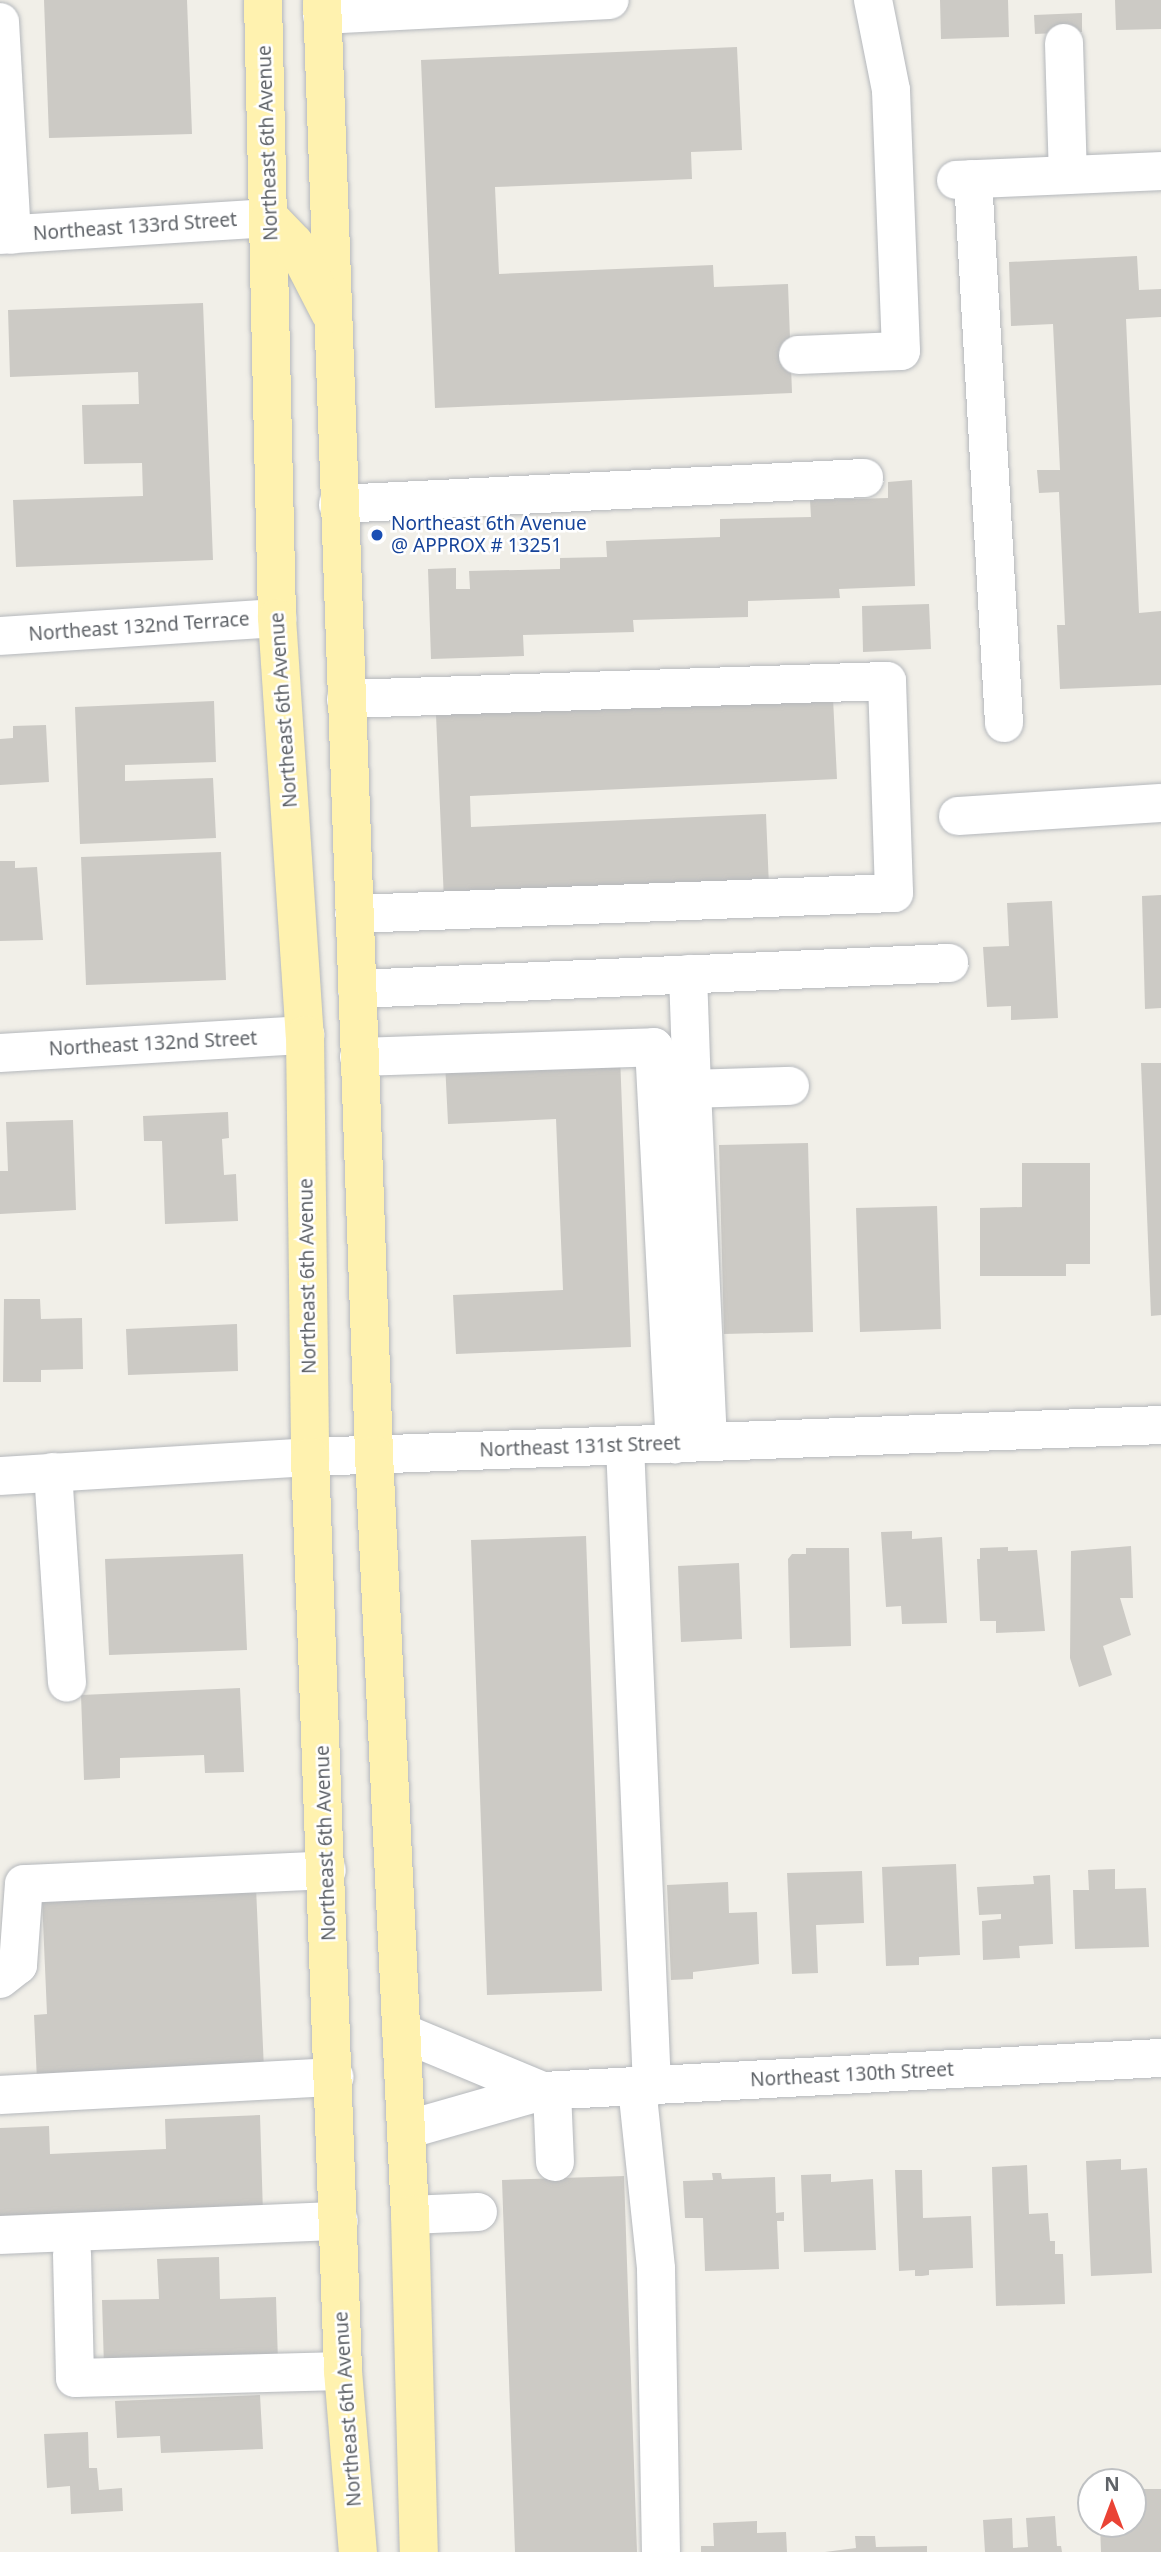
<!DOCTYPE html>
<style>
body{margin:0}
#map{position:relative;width:1161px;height:2552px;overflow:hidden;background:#f1efe8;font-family:"Noto Sans",sans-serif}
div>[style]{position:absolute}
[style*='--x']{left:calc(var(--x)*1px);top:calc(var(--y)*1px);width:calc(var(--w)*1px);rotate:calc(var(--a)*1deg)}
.building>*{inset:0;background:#cccac5}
.roads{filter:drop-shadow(0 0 2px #b5b8bc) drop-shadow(0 0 2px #b5b8bc)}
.minor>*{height:38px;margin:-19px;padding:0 19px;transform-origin:19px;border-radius:19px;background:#fff}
.major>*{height:38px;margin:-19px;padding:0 19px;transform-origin:19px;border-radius:19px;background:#fff2af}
.dots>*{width:19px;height:19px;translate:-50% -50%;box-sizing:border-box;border:4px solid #fff;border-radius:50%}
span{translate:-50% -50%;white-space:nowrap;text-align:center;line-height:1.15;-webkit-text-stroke:5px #fff;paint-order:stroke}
.street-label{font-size:19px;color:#5f6368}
.transit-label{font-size:19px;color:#164399}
.left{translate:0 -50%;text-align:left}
.north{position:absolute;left:1077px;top:2468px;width:70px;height:70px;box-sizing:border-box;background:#fff;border:2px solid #bfc1c3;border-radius:50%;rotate:0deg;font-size:19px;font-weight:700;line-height:28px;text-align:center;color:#5f6368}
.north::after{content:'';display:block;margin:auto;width:24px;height:32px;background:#ea4335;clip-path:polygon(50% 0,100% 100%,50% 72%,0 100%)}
</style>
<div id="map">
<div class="building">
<i style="clip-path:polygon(44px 0,187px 0,192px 134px,49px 138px)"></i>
<i style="clip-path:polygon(940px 0,1008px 0,1009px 37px,941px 39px)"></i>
<i style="clip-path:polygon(1115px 0,1161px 0,1161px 29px,1116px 30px)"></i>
<i style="clip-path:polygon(1082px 13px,1082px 32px,1035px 34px,1034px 15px)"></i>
<i style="clip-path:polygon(737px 47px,742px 150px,691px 152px,692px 179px,495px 187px,499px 274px,713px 265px,714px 287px,788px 284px,792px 393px,435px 408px,421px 60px)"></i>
<i style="clip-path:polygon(1137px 256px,1139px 290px,1161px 289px,1161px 317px,1126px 319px,1139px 613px,1161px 611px,1161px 685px,1060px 689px,1057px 625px,1065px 625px,1059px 492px,1039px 493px,1037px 470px,1060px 470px,1053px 324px,1011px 326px,1009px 262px)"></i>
<i style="clip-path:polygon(203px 303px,213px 560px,16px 567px,13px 500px,143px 496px,142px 463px,84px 464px,82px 405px,139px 404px,138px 372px,10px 377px,8px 310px)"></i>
<i style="clip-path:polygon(912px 480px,915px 586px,839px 589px,840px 598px,748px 601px,748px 617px,633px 620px,634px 632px,523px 635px,524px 656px,431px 659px,428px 569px,456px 568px,456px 589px,470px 589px,469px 571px,560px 569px,560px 558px,607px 557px,606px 541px,720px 537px,720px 519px,811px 517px,810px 500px,888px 498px,888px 482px)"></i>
<i style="clip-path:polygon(929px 604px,931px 649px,863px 652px,862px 606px)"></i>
<i style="clip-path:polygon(833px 698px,837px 779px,470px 796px,471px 827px,766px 814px,769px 887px,444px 901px,436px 715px)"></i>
<i style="clip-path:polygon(214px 701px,216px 762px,125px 765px,125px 781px,213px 778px,216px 838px,80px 844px,75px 707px)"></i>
<i style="clip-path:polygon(46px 725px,49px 782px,0 785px,0 739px,13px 738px,13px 726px)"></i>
<i style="clip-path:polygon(221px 852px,226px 980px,86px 985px,81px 857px)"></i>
<i style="clip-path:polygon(0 861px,15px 861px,15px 868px,37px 867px,43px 940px,0 941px)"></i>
<i style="clip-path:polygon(1161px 895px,1161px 1008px,1145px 1009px,1142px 896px)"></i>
<i style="clip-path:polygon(1052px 901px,1058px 1018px,1011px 1020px,1011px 1006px,987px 1007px,983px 947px,1009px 946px,1007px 903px)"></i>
<i style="clip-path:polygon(620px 1055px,631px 1347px,456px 1354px,453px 1295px,563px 1290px,556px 1119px,448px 1124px,445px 1062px)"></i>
<i style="clip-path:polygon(1141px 1063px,1161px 1063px,1161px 1315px,1151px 1316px)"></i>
<i style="clip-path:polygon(228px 1112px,229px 1138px,222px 1139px,224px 1175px,236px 1174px,238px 1221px,165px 1224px,162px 1141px,144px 1141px,143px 1116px)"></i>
<i style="clip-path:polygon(73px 1120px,76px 1210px,0 1214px,0 1171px,8px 1171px,6px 1122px)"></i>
<i style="clip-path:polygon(808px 1143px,813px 1332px,724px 1334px,719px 1145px)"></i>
<i style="clip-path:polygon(1022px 1163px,1090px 1163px,1090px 1264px,1066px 1264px,1066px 1276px,980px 1276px,980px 1208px,1022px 1207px)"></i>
<i style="clip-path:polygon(937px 1206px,941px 1329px,860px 1332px,856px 1208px)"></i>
<i style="clip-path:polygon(4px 1299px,40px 1299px,41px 1319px,82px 1318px,83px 1369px,41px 1370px,41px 1382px,3px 1382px)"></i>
<i style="clip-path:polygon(237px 1324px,238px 1371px,128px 1375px,126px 1329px)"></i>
<i style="clip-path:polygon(912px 1531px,912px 1539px,942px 1537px,947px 1623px,902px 1624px,901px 1606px,886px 1607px,881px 1532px)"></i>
<i style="clip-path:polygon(586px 1536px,602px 1991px,487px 1995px,471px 1540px)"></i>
<i style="clip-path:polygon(1131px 1546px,1133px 1598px,1120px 1598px,1131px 1635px,1103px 1646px,1112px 1675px,1079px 1687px,1070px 1658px,1071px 1551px)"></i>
<i style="clip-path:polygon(1008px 1547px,1008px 1551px,1037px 1550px,1045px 1631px,996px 1633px,996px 1621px,980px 1621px,977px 1559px,980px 1559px,980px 1548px)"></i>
<i style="clip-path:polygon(806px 1548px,849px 1548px,851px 1646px,790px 1648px,788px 1559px,792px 1554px,806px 1554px)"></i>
<i style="clip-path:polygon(243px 1554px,247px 1650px,109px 1655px,105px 1559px)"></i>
<i style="clip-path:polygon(739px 1563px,742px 1639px,681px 1642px,678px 1566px)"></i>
<i style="clip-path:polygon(240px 1688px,244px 1772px,205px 1773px,204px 1755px,120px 1758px,120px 1778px,84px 1780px,81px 1695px)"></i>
<i style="clip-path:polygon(956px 1864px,960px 1955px,919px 1957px,919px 1965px,886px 1966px,882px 1867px)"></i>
<i style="clip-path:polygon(1115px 1869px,1115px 1889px,1146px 1888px,1149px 1947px,1075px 1949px,1073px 1890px,1089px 1890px,1088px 1870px)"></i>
<i style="clip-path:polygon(862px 1871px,864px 1923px,816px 1925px,818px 1973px,792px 1974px,787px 1873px)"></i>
<i style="clip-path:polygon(1050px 1875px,1053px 1944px,1019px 1946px,1020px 1958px,983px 1960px,982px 1921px,1001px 1919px,1001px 1914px,979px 1915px,977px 1887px,1034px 1884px,1033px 1876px)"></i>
<i style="clip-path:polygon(728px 1882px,729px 1913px,757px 1912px,759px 1964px,693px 1972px,693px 1979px,671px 1980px,667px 1885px)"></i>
<i style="clip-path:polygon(256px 1887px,264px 2070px,37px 2081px,34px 2015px,47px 2014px,42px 1898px)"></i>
<i style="clip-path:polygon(260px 2115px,263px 2214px,0 2225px,0 2128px,49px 2126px,50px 2154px,166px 2149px,165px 2119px)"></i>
<i style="clip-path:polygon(1121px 2159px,1121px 2170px,1147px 2168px,1152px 2273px,1091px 2276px,1086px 2161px)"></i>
<i style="clip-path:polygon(1027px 2165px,1029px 2214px,1048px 2213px,1050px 2241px,1055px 2241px,1055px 2254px,1063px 2254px,1065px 2304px,996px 2306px,992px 2167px)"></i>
<i style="clip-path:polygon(895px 2170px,922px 2170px,923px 2218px,971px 2216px,973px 2268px,929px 2270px,929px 2275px,922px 2276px,915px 2276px,915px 2270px,899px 2271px)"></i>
<i style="clip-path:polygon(712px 2173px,721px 2173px,722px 2179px,775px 2177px,776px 2213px,784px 2212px,784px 2221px,777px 2221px,779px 2269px,705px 2271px,703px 2218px,685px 2218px,683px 2181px,713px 2180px)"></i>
<i style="clip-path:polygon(831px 2174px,831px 2182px,873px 2179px,876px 2250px,804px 2252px,801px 2175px)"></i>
<i style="clip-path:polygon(624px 2176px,637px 2552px,515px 2552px,502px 2180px)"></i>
<i style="clip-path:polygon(219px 2257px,220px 2299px,276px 2297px,278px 2362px,104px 2367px,102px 2300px,159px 2299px,157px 2259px)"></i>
<i style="clip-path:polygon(260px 2395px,263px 2449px,161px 2453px,160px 2436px,117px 2438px,115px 2401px)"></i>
<i style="clip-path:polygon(88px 2432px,89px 2468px,97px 2468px,99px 2490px,122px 2488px,123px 2511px,71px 2514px,70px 2486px,47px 2488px,44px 2434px)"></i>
<i style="clip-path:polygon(1133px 2489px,1161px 2489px,1161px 2552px,1101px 2552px,1100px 2524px,1133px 2524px)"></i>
<i style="clip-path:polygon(1055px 2516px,1057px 2546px,1061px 2546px,1062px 2552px,985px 2552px,983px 2520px,1012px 2518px,1013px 2548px,1028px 2547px,1026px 2518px)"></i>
<i style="clip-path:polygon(757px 2521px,757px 2533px,786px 2532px,787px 2552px,701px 2552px,701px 2546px,714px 2546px,713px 2523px)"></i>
<i style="clip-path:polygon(855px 2536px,875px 2536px,876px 2547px,927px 2546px,927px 2552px,825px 2552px,856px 2548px)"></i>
</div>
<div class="roads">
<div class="minor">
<i style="--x:322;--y:15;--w:288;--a:-3"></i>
<i style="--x:0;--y:22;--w:213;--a:86.8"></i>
<i style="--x:1064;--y:43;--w:132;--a:88.3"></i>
<i style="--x:973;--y:179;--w:545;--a:86.74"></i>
<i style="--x:956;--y:180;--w:205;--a:-2.5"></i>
<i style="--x:0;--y:235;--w:271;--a:-3.6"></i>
<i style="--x:798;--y:355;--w:103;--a:-2.2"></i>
<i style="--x:901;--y:351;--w:261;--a:-92.2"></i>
<i style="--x:891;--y:90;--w:92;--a:-101.3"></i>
<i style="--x:338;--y:504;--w:527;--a:-2.83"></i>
<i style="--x:0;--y:636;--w:278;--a:-3.7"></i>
<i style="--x:346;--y:699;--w:541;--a:-1.91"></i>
<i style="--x:887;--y:681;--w:212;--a:88.1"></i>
<i style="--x:894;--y:893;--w:540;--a:177.77"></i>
<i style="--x:958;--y:816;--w:203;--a:-3.7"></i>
<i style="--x:688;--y:974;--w:115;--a:88"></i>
<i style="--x:357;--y:989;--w:593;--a:-2.51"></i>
<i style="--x:0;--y:1053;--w:306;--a:-3.4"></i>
<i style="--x:359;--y:1057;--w:295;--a:-1.9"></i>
<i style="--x:654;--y:1047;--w:398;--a:87"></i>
<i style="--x:708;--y:1442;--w:353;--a:-92.6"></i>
<i style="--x:692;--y:1089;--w:98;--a:-1.8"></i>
<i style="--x:625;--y:1445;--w:642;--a:87.59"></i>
<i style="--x:53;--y:1472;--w:211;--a:86.2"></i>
<i style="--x:0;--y:1476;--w:311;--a:-3.5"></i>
<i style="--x:310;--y:1457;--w:852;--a:-2.15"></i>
<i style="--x:0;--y:1979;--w:23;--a:-38"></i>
<i style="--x:18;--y:1965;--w:81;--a:-85.8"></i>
<i style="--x:24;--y:1884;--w:303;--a:-2.6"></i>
<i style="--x:401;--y:2032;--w:154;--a:22.6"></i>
<i style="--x:637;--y:2087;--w:183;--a:84"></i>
<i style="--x:656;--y:2269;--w:283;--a:89"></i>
<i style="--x:552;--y:2091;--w:71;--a:87.6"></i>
<i style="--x:0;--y:2095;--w:335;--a:-3.1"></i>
<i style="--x:406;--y:2130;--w:142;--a:-15.9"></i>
<i style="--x:543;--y:2091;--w:619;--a:-3.06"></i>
<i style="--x:410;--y:2215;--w:68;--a:-2.5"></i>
<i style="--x:0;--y:2235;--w:339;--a:-2.4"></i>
<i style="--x:72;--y:2254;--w:124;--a:88.6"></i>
<i style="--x:75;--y:2378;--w:268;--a:-1.5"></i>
</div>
<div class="major">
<i style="--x:263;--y:0;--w:618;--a:88.7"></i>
<i style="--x:277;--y:618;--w:418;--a:86.2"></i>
<i style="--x:305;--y:1035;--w:422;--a:89.3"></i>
<i style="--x:310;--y:1457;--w:915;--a:87.93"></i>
<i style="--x:343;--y:2371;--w:182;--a:85.3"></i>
<i style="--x:322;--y:0;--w:1456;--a:87.95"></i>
<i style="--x:374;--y:1455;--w:761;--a:87.29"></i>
<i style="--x:410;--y:2215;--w:337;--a:88.5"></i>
<i style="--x:270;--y:218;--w:35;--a:46"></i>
<i style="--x:294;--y:243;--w:79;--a:62.8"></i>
</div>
</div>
<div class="dots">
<i style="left:377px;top:535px;background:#1a4fb4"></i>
</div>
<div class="street-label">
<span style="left:268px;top:143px;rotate:-92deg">Northeast 6th Avenue</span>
<span style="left:135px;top:227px;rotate:-4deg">Northeast 133rd Street</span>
<span style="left:139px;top:627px;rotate:-4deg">Northeast 132nd Terrace</span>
<span style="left:284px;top:710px;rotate:-94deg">Northeast 6th Avenue</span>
<span style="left:153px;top:1044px;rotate:-3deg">Northeast 132nd Street</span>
<span style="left:308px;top:1276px;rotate:-91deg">Northeast 6th Avenue</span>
<span style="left:580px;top:1447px;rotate:-2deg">Northeast 131st Street</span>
<span style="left:326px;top:1843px;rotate:-92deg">Northeast 6th Avenue</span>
<span style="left:852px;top:2075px;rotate:-3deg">Northeast 130th Street</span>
<span style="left:348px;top:2409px;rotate:-94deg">Northeast 6th Avenue</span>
</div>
<div class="transit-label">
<span class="left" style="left:391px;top:535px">Northeast 6th Avenue<br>@ APPROX # 13251</span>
</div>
<div class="north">N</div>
</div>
